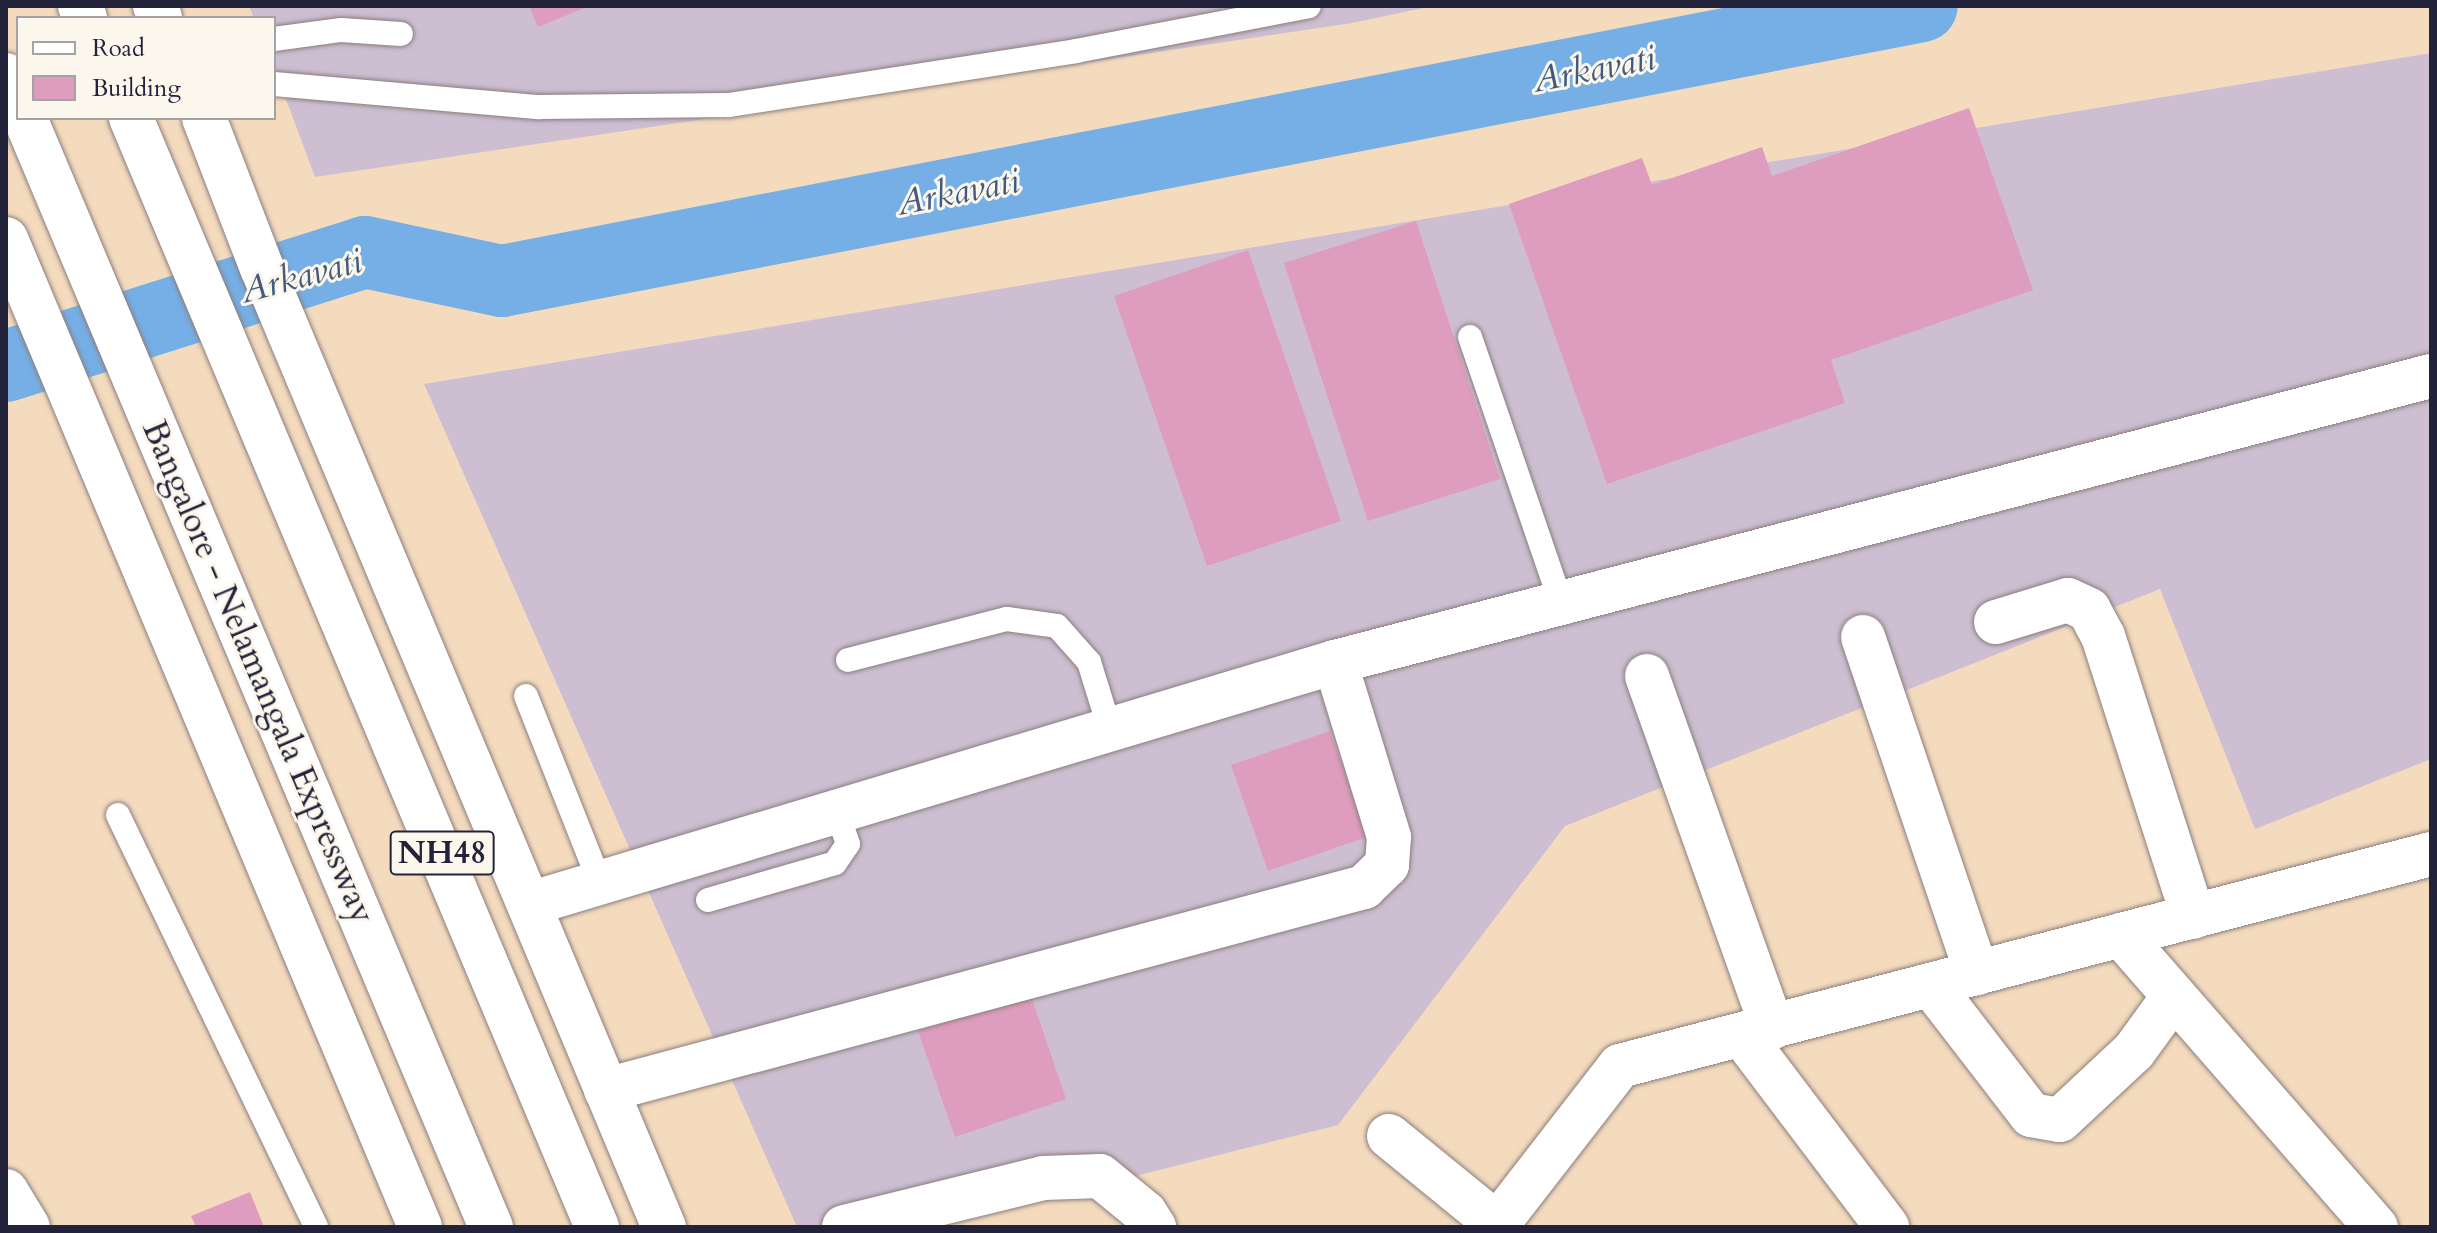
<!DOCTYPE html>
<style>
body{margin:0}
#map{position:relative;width:2437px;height:1233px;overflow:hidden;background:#f4dbbe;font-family:Cardo,serif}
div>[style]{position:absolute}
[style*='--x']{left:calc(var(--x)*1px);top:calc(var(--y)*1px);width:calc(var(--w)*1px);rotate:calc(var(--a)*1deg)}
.industrial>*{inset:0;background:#cdbed2}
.river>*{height:72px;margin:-36px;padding:0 36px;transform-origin:36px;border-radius:36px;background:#75afe6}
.building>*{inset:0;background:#de9dbf}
.roads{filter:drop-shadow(0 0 2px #8b7e7c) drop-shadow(0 0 2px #8b7e7c)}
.service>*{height:24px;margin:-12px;padding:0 12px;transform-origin:12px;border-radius:12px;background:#fff}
.minor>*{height:44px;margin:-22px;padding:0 22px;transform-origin:22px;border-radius:22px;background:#fff}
.tertiary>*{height:44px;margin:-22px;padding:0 22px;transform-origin:22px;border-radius:22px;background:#fff}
.motorway>*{height:44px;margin:-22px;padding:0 22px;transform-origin:22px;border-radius:22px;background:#fff}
span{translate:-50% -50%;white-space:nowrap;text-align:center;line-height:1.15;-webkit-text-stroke:6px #fbf7ec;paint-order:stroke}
.shield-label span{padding:2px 6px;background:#fbf7ec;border:2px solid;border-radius:6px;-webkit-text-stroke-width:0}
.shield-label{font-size:32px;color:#22223b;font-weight:700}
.street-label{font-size:34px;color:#22223b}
.water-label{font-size:36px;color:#435a7f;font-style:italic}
.frame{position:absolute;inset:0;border:8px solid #22223b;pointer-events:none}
.legend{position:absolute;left:16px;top:16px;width:260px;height:104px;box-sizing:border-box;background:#fbf7ec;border:2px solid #a4a2a5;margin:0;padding:10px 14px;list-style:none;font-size:24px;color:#22223b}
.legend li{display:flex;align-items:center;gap:16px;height:40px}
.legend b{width:40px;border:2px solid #a4a2a5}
</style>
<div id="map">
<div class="industrial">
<i style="clip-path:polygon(249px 6px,1433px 6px,1352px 23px,315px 177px,274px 67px,274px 18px,254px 18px)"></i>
<i style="clip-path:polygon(2431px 53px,2431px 759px,2255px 829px,2160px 589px,1565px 826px,1338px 1125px,932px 1227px,797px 1227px,424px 384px)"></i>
</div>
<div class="river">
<i style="--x:6;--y:366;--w:377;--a:-17.6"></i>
<i style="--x:365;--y:252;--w:140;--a:12"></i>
<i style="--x:502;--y:281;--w:1446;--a:-10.96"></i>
</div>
<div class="building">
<i style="clip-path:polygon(529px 6px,589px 6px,538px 27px)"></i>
<i style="clip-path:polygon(1969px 108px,2033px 290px,1831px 360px,1845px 403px,1607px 484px,1509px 204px,1642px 158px,1652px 185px,1762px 147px,1772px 176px)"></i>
<i style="clip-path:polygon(1416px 221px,1500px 479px,1368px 521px,1284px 263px)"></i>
<i style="clip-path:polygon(1248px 250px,1341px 521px,1207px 566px,1114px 296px)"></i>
<i style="clip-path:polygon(1330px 731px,1367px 837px,1268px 871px,1231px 765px)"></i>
<i style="clip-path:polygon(1030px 993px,1066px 1099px,955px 1137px,918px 1031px)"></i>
<i style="clip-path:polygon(250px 1192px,264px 1227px,196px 1227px,191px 1216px)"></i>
</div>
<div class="roads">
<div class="service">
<i style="--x:274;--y:39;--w:68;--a:-7.7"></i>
<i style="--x:341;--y:30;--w:60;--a:3.8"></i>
<i style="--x:274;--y:84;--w:266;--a:5"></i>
<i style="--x:539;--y:107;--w:190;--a:-0.6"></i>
<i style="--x:729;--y:105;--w:351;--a:-8.8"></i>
<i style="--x:1076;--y:51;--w:237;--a:-10.9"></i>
<i style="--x:1470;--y:337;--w:281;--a:71.1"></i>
<i style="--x:848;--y:660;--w:164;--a:-14.5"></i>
<i style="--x:1007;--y:619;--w:50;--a:8"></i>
<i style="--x:1057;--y:626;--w:48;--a:48.4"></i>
<i style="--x:1089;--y:662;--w:71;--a:72.8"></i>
<i style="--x:526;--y:696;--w:201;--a:68.4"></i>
<i style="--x:118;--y:815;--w:457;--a:64.3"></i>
<i style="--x:708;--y:900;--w:132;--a:-16.2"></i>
<i style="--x:835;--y:863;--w:23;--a:-56"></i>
<i style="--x:848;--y:844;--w:34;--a:-109"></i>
</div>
<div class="minor">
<i style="--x:1996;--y:622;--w:75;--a:-17"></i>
<i style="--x:2068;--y:600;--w:23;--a:25"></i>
<i style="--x:2089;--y:610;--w:30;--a:62"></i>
<i style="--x:2103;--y:636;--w:295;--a:72.2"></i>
<i style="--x:1863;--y:637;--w:355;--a:71.3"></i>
<i style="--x:1647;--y:676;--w:373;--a:70.4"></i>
<i style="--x:529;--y:904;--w:842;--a:-16.71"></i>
<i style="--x:1335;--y:662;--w:1133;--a:-14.63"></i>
<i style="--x:2121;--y:935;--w:388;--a:48.9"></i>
<i style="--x:1931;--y:985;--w:164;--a:52.4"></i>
<i style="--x:2031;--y:1115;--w:29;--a:10"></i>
<i style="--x:2060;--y:1120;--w:101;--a:-43"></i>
<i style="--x:2134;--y:1051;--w:68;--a:-54"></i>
<i style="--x:1742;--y:1035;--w:241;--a:52.9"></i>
<i style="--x:606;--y:1090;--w:785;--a:-14.99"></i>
<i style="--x:1364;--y:887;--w:32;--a:-44"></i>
<i style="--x:1387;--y:865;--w:28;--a:-86"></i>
<i style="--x:1389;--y:837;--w:183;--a:-107.1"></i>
<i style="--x:1389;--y:1136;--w:139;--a:39.2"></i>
<i style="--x:6;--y:1191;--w:42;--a:58.6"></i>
<i style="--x:844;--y:1227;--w:205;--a:-13.8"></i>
<i style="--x:1043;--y:1178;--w:57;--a:-2"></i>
<i style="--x:1100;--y:1176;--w:58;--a:39.4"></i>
<i style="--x:1145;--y:1213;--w:17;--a:57"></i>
</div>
<div class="tertiary">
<i style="--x:155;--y:6;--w:13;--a:67"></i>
<i style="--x:204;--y:118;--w:161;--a:68.9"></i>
<i style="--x:262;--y:268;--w:1040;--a:67.26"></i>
<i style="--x:6;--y:239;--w:1071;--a:67.26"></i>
<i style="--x:1495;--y:1227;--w:204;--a:-52.2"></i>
<i style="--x:1620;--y:1066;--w:838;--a:-14.65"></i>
</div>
<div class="motorway">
<i style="--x:80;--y:6;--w:13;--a:67"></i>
<i style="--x:6;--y:75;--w:30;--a:66"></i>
<i style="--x:25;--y:118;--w:1203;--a:67.21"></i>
<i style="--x:131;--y:118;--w:1203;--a:67.21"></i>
</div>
</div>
<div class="shield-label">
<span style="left:442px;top:853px">NH48</span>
</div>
<div class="street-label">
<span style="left:258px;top:672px;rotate:67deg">Bangalore - Nelamangala Expressway</span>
</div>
<div class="water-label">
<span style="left:1594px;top:69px;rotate:-11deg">Arkavati</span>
<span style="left:958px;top:192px;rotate:-11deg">Arkavati</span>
<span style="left:301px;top:276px;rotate:-15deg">Arkavati</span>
</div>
<div class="frame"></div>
<ul class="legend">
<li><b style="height:10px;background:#fff"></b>Road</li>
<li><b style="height:22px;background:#de9dbf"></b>Building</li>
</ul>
</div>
